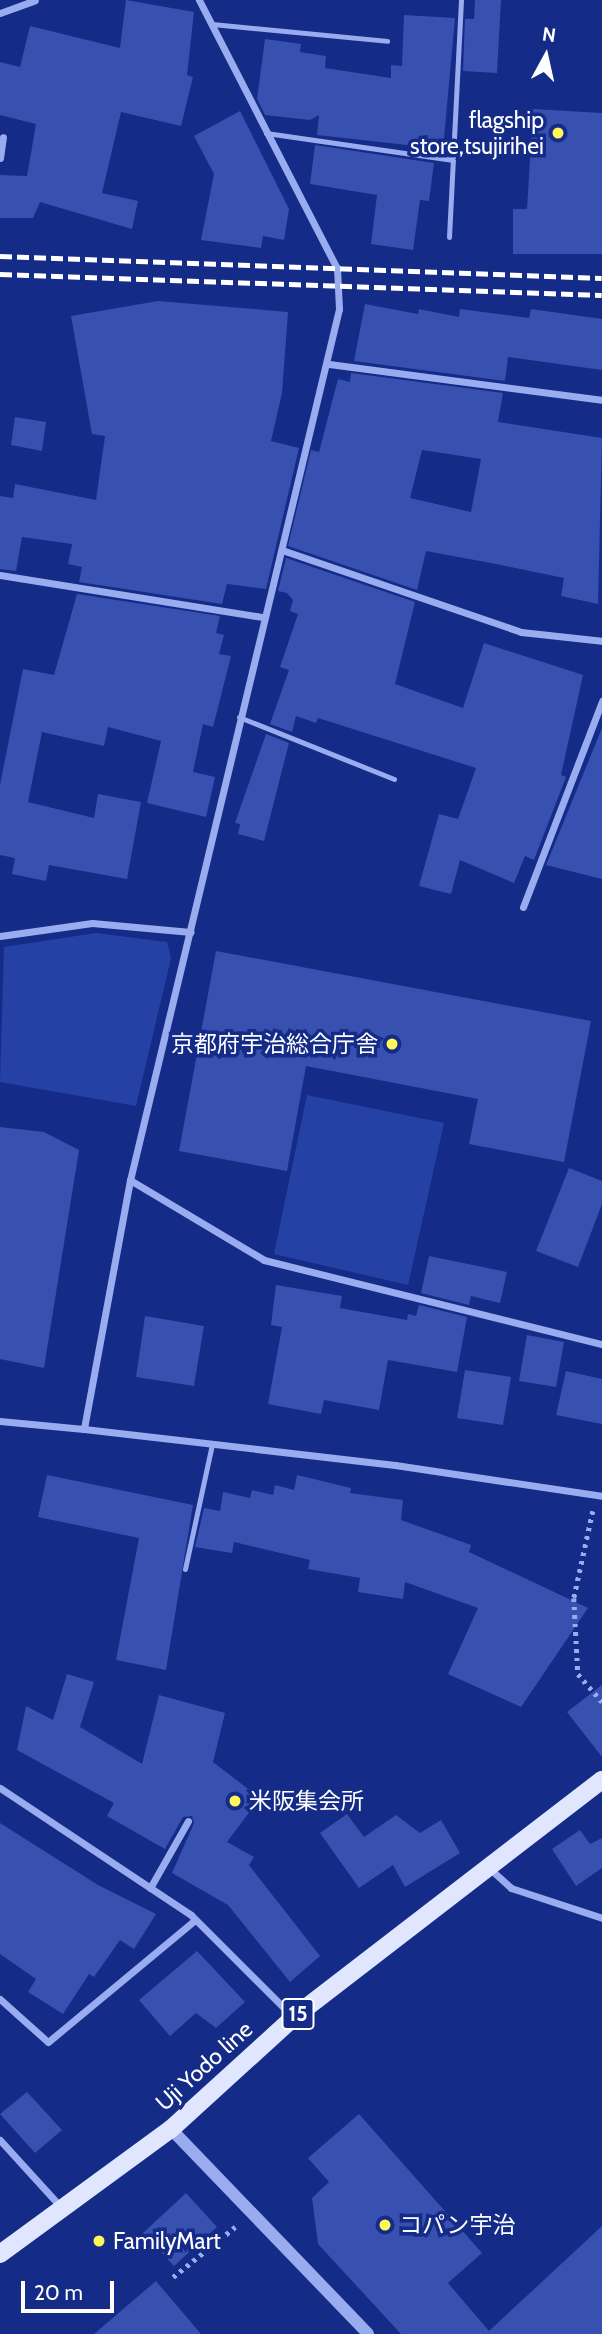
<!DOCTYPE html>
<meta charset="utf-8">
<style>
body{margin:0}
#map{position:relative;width:602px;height:2334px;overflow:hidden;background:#142b87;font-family:Cabin,"Noto Sans JP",sans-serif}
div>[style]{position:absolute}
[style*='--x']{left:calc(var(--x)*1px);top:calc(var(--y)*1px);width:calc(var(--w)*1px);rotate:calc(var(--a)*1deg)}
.green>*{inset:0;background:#2641a6}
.building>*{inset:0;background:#3850af}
.path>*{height:4.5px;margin-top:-2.25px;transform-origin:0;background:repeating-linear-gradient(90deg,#99acef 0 3.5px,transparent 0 8.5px)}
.service>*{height:5px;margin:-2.5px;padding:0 2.5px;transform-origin:2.5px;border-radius:2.5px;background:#99acef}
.minor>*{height:7px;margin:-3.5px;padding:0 3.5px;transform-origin:3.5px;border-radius:3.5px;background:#99acef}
.tertiary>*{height:12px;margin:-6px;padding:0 6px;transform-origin:6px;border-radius:6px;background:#99acef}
.primary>*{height:18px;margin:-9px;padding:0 9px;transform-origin:9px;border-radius:9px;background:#e1e6ff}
.rail>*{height:5px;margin-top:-2.5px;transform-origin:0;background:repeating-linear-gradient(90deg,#fff 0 12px,transparent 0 17px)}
.dots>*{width:19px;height:19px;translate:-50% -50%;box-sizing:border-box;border:4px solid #142b87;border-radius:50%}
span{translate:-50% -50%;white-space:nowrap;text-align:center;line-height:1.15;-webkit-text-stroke:7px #142b87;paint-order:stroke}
.shield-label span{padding:2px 5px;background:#142b87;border:2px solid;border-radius:5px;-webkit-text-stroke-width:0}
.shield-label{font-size:21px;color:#fff;font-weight:700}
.poi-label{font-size:23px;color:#fff}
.right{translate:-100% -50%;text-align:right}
.left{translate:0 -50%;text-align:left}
.street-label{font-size:23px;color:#fff}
.north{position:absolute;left:511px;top:21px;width:70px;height:70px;-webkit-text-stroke:5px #142b87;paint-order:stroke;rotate:8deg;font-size:19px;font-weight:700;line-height:28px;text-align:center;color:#fff}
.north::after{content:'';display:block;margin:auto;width:24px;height:32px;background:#fff;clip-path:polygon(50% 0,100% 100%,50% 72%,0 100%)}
.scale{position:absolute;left:21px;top:2281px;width:93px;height:32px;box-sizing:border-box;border:4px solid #fff;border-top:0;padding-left:9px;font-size:21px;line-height:24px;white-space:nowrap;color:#fff;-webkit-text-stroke:5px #142b87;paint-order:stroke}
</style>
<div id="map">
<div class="green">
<i style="clip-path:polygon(96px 933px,167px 942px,171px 958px,136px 1106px,0 1082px,4px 947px)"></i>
<i style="clip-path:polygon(307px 1095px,444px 1123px,408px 1285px,274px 1254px)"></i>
</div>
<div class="building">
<i style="clip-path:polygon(126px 0,194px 12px,187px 75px,193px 77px,181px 126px,121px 112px,102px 193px,138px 201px,132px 229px,40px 202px,33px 218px,0 218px,0 175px,27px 176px,36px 124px,0 115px,0 62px,20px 67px,30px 26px,120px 48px)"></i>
<i style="clip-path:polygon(475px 0,501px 0,497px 73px,463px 71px,465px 19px,474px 19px)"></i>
<i style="clip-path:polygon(404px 15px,455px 18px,443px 149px,317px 135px,319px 115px,310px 120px,265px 115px,257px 99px,265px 39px,301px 44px,300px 52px,326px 56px,325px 68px,391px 78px,391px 65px,402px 66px)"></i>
<i style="clip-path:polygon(533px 109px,602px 113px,602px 254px,513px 254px,513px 209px,527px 209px)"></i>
<i style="clip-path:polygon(240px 111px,289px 209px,284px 240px,263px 236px,261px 248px,201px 240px,214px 174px,194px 136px)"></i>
<i style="clip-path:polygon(315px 145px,434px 163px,429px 201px,420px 200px,413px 250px,371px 244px,377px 195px,310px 184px)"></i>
<i style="clip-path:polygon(158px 301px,288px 312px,282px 393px,271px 441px,299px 448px,266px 589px,227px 584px,222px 604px,79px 582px,82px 567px,68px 564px,72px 544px,22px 537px,16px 571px,0 569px,0 496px,13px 498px,15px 484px,96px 500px,105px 436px,92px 434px,71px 316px)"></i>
<i style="clip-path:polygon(365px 304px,418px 314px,419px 309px,459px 317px,460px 309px,529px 318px,531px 309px,602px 319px,602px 370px,508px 357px,505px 381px,354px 361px)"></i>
<i style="clip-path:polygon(evenodd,351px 373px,503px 393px,498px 422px,602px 438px,598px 604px,561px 596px,564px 578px,496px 564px,426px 551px,417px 590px,288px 546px,311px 450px,319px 452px,338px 379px,350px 382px,351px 373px,422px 450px,481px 459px,471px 512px,410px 498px,422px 450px)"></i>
<i style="clip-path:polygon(15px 417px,46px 422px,42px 451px,11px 445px)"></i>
<i style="clip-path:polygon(286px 558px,415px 602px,395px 684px,463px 708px,484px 643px,583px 675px,561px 775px,566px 777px,534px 860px,525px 856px,514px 883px,460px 860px,451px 894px,419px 886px,439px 814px,458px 819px,476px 768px,318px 718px,316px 723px,296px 716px,292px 732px,270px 724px,289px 670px,280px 667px,298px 614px,290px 611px,293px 600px,287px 593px,278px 591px)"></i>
<i style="clip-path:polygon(77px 594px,220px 616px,216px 633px,224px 635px,219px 654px,231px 656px,213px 727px,203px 724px,193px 772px,215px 777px,206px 817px,147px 803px,161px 741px,108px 727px,104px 746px,42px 732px,28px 802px,94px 818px,98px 794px,141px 802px,127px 879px,49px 865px,46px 881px,12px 874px,15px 858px,0 855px,0 785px,23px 669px,54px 675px)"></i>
<i style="clip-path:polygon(602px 728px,602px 879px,546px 865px)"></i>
<i style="clip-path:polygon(266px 734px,289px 743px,264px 841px,238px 834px,240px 824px,235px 823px)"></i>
<i style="clip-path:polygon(216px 951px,591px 1021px,564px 1162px,469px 1144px,478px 1099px,306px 1066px,287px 1171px,179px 1151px)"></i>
<i style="clip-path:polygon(0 1127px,44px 1132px,79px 1150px,44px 1368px,0 1359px)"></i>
<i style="clip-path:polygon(569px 1168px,602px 1181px,602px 1204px,578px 1267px,536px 1251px)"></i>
<i style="clip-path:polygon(429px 1256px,507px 1272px,500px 1303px,471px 1296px,469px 1305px,421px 1293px)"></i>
<i style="clip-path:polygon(276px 1285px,342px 1296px,340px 1308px,407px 1320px,408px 1314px,416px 1316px,419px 1305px,467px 1317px,457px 1372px,388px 1360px,379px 1410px,324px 1400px,321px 1414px,268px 1404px,282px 1327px,271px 1325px)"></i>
<i style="clip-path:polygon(145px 1316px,204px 1326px,194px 1386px,136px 1377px)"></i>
<i style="clip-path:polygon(527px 1335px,564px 1342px,556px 1387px,519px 1381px)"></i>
<i style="clip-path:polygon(465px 1370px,511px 1377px,503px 1425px,457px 1418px)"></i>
<i style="clip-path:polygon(566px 1371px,602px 1379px,602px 1424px,556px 1415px)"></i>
<i style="clip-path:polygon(47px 1475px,193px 1505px,166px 1670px,116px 1660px,139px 1538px,38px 1517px)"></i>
<i style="clip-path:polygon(297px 1475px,351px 1488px,350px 1493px,403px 1500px,401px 1520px,471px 1545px,469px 1552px,588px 1608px,521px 1707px,448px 1674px,478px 1608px,405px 1582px,403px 1599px,358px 1592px,360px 1578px,308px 1569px,310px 1560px,234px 1542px,232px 1553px,195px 1547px,204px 1508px,220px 1511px,223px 1492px,250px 1498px,252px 1490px,273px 1495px,275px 1485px,294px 1490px)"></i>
<i style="clip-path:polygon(67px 1674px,94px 1682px,80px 1727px,142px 1764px,159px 1695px,225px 1713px,213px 1762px,260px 1798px,227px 1842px,254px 1857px,249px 1865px,320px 1956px,290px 1982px,228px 1905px,172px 1873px,194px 1823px,192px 1816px,183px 1817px,165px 1849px,107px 1816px,114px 1803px,17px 1750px,26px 1706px,53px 1720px)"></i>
<i style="clip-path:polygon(602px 1685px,602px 1757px,567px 1712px)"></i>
<i style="clip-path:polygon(347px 1814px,364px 1837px,396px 1815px,420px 1833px,441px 1820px,460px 1853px,405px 1887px,393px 1865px,359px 1888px,320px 1833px)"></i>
<i style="clip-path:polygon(0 1823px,98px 1885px,156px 1914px,134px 1949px,120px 1940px,94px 1977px,89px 1974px,63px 2014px,28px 1992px,36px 1979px,0 1954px)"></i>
<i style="clip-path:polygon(580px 1830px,590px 1844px,602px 1838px,602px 1868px,576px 1886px,552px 1849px)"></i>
<i style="clip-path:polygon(197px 1951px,245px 2002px,216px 2028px,196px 2013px,170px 2036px,139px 2000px)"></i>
<i style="clip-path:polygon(27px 2092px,62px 2130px,35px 2153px,0 2114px)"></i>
<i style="clip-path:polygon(359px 2114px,482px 2253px,448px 2283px,489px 2331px,602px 2226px,602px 2334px,401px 2334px,318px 2244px,312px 2198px,329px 2182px,308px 2158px)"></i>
<i style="clip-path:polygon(186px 2193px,217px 2227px,174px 2266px,143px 2233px)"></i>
<i style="clip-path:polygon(156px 2281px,201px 2334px,94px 2334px)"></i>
</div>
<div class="path">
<i style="--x:593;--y:1511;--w:89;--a:102.3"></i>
<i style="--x:574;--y:1598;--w:76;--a:87"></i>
<i style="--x:578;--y:1674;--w:37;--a:49"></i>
<i style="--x:173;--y:2277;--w:80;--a:-38.9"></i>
</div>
<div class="service">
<i style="--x:212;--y:24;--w:176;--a:5.5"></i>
<i style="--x:266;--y:133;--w:189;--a:8.2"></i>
<i style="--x:449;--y:237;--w:237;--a:-87.1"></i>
<i style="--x:239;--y:717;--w:167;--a:21.8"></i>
<i style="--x:185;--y:1569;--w:128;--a:-77.8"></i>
</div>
<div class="minor">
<i style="--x:199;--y:0;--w:301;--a:62.8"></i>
<i style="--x:337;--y:268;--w:41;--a:87.2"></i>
<i style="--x:339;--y:309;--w:896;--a:103.49"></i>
<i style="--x:130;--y:1180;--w:253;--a:100.5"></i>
<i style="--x:84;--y:1429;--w:313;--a:6.6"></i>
<i style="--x:395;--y:1465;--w:209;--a:8.5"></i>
<i style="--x:0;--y:13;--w:37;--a:-20"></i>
<i style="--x:0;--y:158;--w:21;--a:-82"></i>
<i style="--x:329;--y:364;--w:275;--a:7.5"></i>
<i style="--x:282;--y:550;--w:253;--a:18.9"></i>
<i style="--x:521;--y:632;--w:81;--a:6.3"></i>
<i style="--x:0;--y:575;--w:265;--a:9.1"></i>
<i style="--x:523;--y:907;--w:221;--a:-69"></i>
<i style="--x:0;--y:936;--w:93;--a:-8"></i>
<i style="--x:92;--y:923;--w:99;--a:5.2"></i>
<i style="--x:130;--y:1180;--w:156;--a:30.8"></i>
<i style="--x:264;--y:1260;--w:348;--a:14"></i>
<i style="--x:0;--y:1421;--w:84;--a:5.4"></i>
<i style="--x:0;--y:1788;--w:229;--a:33.6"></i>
<i style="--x:191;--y:1915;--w:144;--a:45"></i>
<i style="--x:489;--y:1868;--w:30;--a:42"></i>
<i style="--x:511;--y:1888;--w:96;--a:18.2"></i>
<i style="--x:150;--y:1888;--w:77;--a:-60.4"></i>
<i style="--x:0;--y:1999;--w:64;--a:41.9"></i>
<i style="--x:48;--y:2042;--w:191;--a:-39.7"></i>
<i style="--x:0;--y:2140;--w:91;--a:47.7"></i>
</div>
<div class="tertiary">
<i style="--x:171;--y:2129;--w:284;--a:46.1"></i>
</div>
<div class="primary">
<i style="--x:0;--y:2254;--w:212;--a:-36.2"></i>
<i style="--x:171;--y:2129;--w:166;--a:-42.3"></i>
<i style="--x:294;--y:2017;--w:389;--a:-37.6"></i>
</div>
<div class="rail">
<i style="--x:0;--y:256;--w:602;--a:2.09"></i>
<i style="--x:0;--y:274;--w:602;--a:2"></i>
</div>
<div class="dots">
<i style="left:558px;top:133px;background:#fff757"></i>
<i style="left:392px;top:1044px;background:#fff757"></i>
<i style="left:235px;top:1801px;background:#fff757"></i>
<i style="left:385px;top:2225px;background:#fff757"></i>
<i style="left:99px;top:2241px;background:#fff757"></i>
</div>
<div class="shield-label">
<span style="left:298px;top:2014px">15</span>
</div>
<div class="poi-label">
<span class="right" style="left:544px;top:133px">flagship<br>store,tsujirihei</span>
<span class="right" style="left:378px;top:1044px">京都府宇治総合庁舎</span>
<span class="left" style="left:249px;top:1801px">米阪集会所</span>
<span class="left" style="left:399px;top:2225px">コパン宇治</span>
<span class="left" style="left:113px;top:2241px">FamilyMart</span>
</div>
<div class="street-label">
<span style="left:204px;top:2066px;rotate:-42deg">Uji Yodo line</span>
</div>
<div class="north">N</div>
<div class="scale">20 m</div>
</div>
